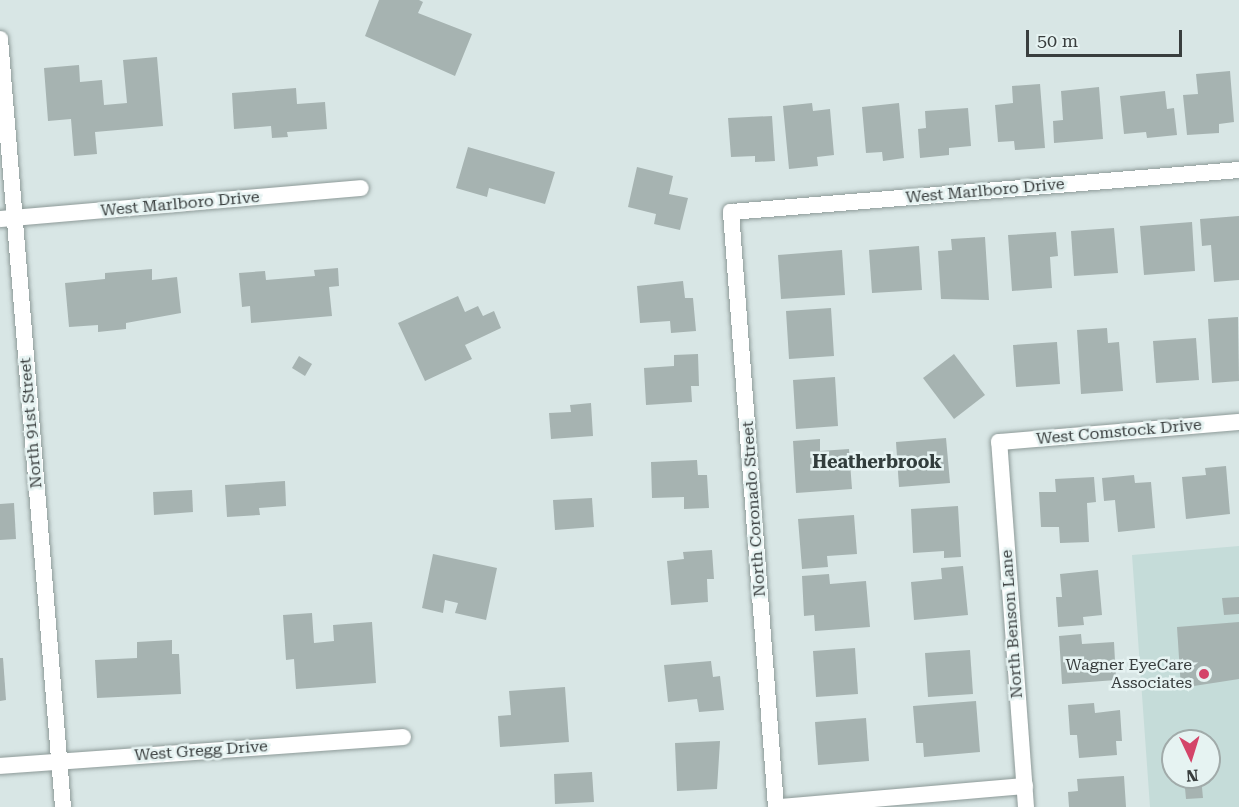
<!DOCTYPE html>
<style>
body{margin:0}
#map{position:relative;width:1239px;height:807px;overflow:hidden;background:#d8e6e5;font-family:"Roboto Serif",serif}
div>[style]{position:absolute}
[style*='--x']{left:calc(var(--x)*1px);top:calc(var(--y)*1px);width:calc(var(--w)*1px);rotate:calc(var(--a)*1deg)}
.built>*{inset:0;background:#c5dcd9}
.building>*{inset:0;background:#a6b3b1}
.roads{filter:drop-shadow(0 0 2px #8d9a98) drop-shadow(0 0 2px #8d9a98)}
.minor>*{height:16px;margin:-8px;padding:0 8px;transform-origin:8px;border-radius:8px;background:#fff}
.dots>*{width:16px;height:16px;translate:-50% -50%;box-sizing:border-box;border:3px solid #e6f3f2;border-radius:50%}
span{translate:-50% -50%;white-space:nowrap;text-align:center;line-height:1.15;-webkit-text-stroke:5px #e6f3f2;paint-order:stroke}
.street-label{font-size:16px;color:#393e3e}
.poi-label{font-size:16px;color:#393e3e}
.right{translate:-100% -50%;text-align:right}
.neighbourhood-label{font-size:18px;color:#323d3c;font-weight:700}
.north{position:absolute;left:1161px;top:729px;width:60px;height:60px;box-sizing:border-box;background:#e6f3f2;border:2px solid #a1abaa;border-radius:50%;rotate:176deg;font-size:16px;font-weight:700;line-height:24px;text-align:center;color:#393e3e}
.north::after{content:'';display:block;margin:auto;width:21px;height:27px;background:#d44469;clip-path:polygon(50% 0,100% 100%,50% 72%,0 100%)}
.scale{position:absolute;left:1026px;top:30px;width:156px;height:27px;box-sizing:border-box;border:3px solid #393e3e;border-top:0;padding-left:8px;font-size:18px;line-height:21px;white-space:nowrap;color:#393e3e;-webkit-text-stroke:4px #e6f3f2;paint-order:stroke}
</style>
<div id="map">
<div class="built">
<i style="clip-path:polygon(evenodd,1239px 546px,1239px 807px,1150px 807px,1132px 555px,1239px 546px,1173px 741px,1209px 741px,1209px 777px,1173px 777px,1173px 741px)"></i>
</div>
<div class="building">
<i style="clip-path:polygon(379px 0,419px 0,423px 2px,418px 13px,472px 34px,455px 76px,365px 36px)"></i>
<i style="clip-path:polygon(157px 57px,163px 126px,95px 132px,97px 154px,74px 156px,71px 119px,48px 121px,44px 68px,79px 65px,80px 82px,102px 80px,104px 105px,127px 103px,123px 60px)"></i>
<i style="clip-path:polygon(1230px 71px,1234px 122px,1219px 124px,1219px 133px,1187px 135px,1183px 95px,1198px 94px,1196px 74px)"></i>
<i style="clip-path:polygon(1040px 84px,1045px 148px,1015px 150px,1014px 141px,998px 142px,995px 105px,1013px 103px,1012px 86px)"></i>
<i style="clip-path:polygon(1099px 87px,1103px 139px,1054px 143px,1053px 121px,1063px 120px,1061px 91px)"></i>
<i style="clip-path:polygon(296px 88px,297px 104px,325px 102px,327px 129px,287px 132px,288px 137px,272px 138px,271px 126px,234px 129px,232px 93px)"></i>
<i style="clip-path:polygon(1165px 91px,1167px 109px,1174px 108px,1177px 135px,1147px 138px,1146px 132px,1124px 134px,1120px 96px)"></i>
<i style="clip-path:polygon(812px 103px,813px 111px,830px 109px,834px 155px,817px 157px,818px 166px,789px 169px,783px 106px)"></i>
<i style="clip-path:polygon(899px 103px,904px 158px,883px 161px,882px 152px,866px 153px,862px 107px)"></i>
<i style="clip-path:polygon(968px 108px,971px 146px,949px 148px,949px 155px,920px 158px,918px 129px,926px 128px,925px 111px)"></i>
<i style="clip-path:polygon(772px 116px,775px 161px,755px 162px,755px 156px,731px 157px,728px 118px)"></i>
<i style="clip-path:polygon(468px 147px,555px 172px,545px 204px,489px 188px,487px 197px,456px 188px)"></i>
<i style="clip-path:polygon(637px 167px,673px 176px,669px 194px,688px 198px,680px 230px,654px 224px,656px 214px,628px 207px)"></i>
<i style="clip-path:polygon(1239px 216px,1239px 280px,1214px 282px,1211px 245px,1202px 246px,1200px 219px)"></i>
<i style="clip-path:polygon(1192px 222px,1195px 271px,1144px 275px,1140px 226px)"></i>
<i style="clip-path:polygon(1114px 228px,1118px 273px,1074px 276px,1071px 231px)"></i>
<i style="clip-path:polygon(1056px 232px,1058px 256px,1050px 257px,1052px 288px,1012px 291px,1008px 235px)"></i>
<i style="clip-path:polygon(985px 237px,989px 300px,941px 299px,938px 251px,952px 250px,951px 239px)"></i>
<i style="clip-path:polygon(919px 246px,922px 290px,872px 293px,869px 250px)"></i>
<i style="clip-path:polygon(842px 250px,845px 295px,781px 299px,778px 255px)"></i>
<i style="clip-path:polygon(338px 268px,339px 286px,329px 287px,332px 316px,251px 323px,250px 306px,242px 307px,239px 273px,265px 271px,266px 280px,315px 276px,314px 270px)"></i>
<i style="clip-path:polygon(152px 269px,152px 280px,177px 277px,181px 313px,126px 323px,126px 329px,98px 332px,98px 325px,69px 327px,65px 283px,105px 279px,105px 273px)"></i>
<i style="clip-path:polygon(683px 281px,685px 298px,693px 298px,696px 331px,671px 333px,670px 321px,640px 323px,637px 286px)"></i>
<i style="clip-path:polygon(458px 296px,465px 312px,478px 306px,483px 316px,494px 311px,501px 328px,465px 345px,472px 359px,425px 381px,398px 323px)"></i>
<i style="clip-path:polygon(831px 308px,834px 356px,789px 359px,786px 311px)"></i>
<i style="clip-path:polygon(1238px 317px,1239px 381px,1212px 383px,1208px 319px)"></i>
<i style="clip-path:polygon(1107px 328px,1108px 343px,1119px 342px,1123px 391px,1081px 394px,1077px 330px)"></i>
<i style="clip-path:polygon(1196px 338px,1199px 380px,1156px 383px,1153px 341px)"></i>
<i style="clip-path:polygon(1057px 342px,1060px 384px,1016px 387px,1013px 345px)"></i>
<i style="clip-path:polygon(698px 354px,699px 386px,691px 386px,692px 402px,646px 405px,644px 368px,674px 366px,674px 355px)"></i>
<i style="clip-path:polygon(954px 354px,985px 395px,954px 419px,923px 378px)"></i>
<i style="clip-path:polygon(299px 356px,312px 364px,305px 376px,292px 368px)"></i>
<i style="clip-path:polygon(835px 377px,838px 426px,796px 429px,793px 380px)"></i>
<i style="clip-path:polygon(591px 403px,593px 436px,551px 439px,549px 413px,571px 412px,570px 405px)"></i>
<i style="clip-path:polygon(946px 438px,950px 483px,899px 487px,896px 442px)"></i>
<i style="clip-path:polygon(820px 439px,820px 451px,849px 449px,852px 489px,796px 493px,793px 441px)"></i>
<i style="clip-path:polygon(697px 460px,698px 475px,707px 475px,709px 508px,684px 509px,684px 497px,652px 498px,651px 462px)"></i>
<i style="clip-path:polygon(1226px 466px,1230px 514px,1186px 519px,1182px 477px,1206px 475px,1205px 468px)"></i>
<i style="clip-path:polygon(1134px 475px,1135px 483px,1151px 482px,1155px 528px,1118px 532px,1115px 500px,1104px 501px,1102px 478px)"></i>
<i style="clip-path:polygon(1094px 477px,1096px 502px,1087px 503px,1089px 542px,1060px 543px,1059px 527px,1041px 527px,1039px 492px,1056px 492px,1055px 479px)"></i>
<i style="clip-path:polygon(285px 481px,286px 506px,259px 508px,260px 515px,227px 517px,225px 485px)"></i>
<i style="clip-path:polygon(192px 490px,193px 512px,154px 515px,153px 492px)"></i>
<i style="clip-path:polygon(592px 498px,594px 527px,555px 530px,553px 500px)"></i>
<i style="clip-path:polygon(14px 503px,16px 539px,0 540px,0 504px)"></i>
<i style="clip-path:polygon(958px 506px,961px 557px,944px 558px,944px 551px,913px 553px,911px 509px)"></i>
<i style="clip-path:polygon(854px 515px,857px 554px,827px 556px,828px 567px,802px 569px,798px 519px)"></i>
<i style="clip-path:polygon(712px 550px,714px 579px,707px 579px,708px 602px,671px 605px,667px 561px,684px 559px,683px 552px)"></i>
<i style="clip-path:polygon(433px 554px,497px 568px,486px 620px,455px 613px,458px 603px,445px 600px,443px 613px,422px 608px)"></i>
<i style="clip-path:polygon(963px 566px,968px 615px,914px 620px,911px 582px,942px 579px,941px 568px)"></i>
<i style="clip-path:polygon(1098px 570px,1102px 615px,1083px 617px,1084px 625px,1058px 627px,1056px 597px,1062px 597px,1060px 574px)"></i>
<i style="clip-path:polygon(829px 574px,830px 584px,866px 581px,870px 627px,815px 631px,814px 615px,804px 616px,802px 576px)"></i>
<i style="clip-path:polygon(1239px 597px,1239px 614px,1224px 615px,1222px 598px)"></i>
<i style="clip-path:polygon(312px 613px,314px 643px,334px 641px,333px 625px,372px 622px,376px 683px,296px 689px,294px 659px,286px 660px,283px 615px)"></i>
<i style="clip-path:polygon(1239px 622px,1239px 679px,1181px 688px,1177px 627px)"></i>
<i style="clip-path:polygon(1081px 634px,1082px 644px,1114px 642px,1116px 680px,1062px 684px,1059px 636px)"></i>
<i style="clip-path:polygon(172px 640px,172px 654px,179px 654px,181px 694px,97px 698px,95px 660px,137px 658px,137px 642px)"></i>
<i style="clip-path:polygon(855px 648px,858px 694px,816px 697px,813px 651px)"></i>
<i style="clip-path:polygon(970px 650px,973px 694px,928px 697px,925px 653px)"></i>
<i style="clip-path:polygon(0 658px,3px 658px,6px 700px,0 701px)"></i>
<i style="clip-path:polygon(711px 661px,713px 677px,720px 676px,724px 710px,699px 712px,697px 699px,668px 702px,664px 665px)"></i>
<i style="clip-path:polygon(565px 687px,569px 742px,500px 747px,498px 716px,511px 715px,509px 691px)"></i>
<i style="clip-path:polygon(976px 701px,980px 752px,924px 757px,923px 743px,916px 743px,913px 706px)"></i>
<i style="clip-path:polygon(1094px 703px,1095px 713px,1120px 710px,1122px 741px,1116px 741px,1117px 755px,1079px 758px,1077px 735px,1070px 735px,1068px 705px)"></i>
<i style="clip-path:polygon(866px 718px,869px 761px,818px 765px,815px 722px)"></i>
<i style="clip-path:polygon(720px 741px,717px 789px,677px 791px,675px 743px)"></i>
<i style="clip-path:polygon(592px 772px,594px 802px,555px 804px,554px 774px)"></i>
<i style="clip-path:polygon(1124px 776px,1126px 807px,1069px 807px,1068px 792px,1078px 791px,1077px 779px)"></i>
<i style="clip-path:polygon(1184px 777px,1201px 777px,1203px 798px,1186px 799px)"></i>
</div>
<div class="roads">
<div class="minor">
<i style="--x:0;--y:39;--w:771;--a:85.31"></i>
<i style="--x:0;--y:219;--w:362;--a:-4.9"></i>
<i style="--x:0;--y:766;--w:404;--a:-4.1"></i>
<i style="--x:776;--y:807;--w:597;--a:-94.33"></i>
<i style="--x:731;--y:212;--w:510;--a:-4.73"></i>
<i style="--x:780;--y:807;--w:246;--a:-4.9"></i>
<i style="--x:1026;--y:807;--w:366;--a:-94.2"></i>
<i style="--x:999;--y:442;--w:241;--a:-4.8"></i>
</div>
</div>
<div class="dots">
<i style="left:1204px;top:674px;background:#d44469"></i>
</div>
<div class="street-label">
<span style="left:985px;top:191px;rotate:-5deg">West Marlboro Drive</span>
<span style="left:180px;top:204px;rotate:-5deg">West Marlboro Drive</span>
<span style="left:31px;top:423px;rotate:-95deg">North 91st Street</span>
<span style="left:1119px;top:432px;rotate:-5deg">West Comstock Drive</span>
<span style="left:754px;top:509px;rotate:-94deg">North Coronado Street</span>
<span style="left:1012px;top:624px;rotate:-94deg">North Benson Lane</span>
<span style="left:201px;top:751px;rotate:-4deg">West Gregg Drive</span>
</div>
<div class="poi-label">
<span class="right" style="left:1192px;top:674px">Wagner EyeCare<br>Associates</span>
</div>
<div class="neighbourhood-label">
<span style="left:877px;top:462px">Heatherbrook</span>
</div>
<div class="north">N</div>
<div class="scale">50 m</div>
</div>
